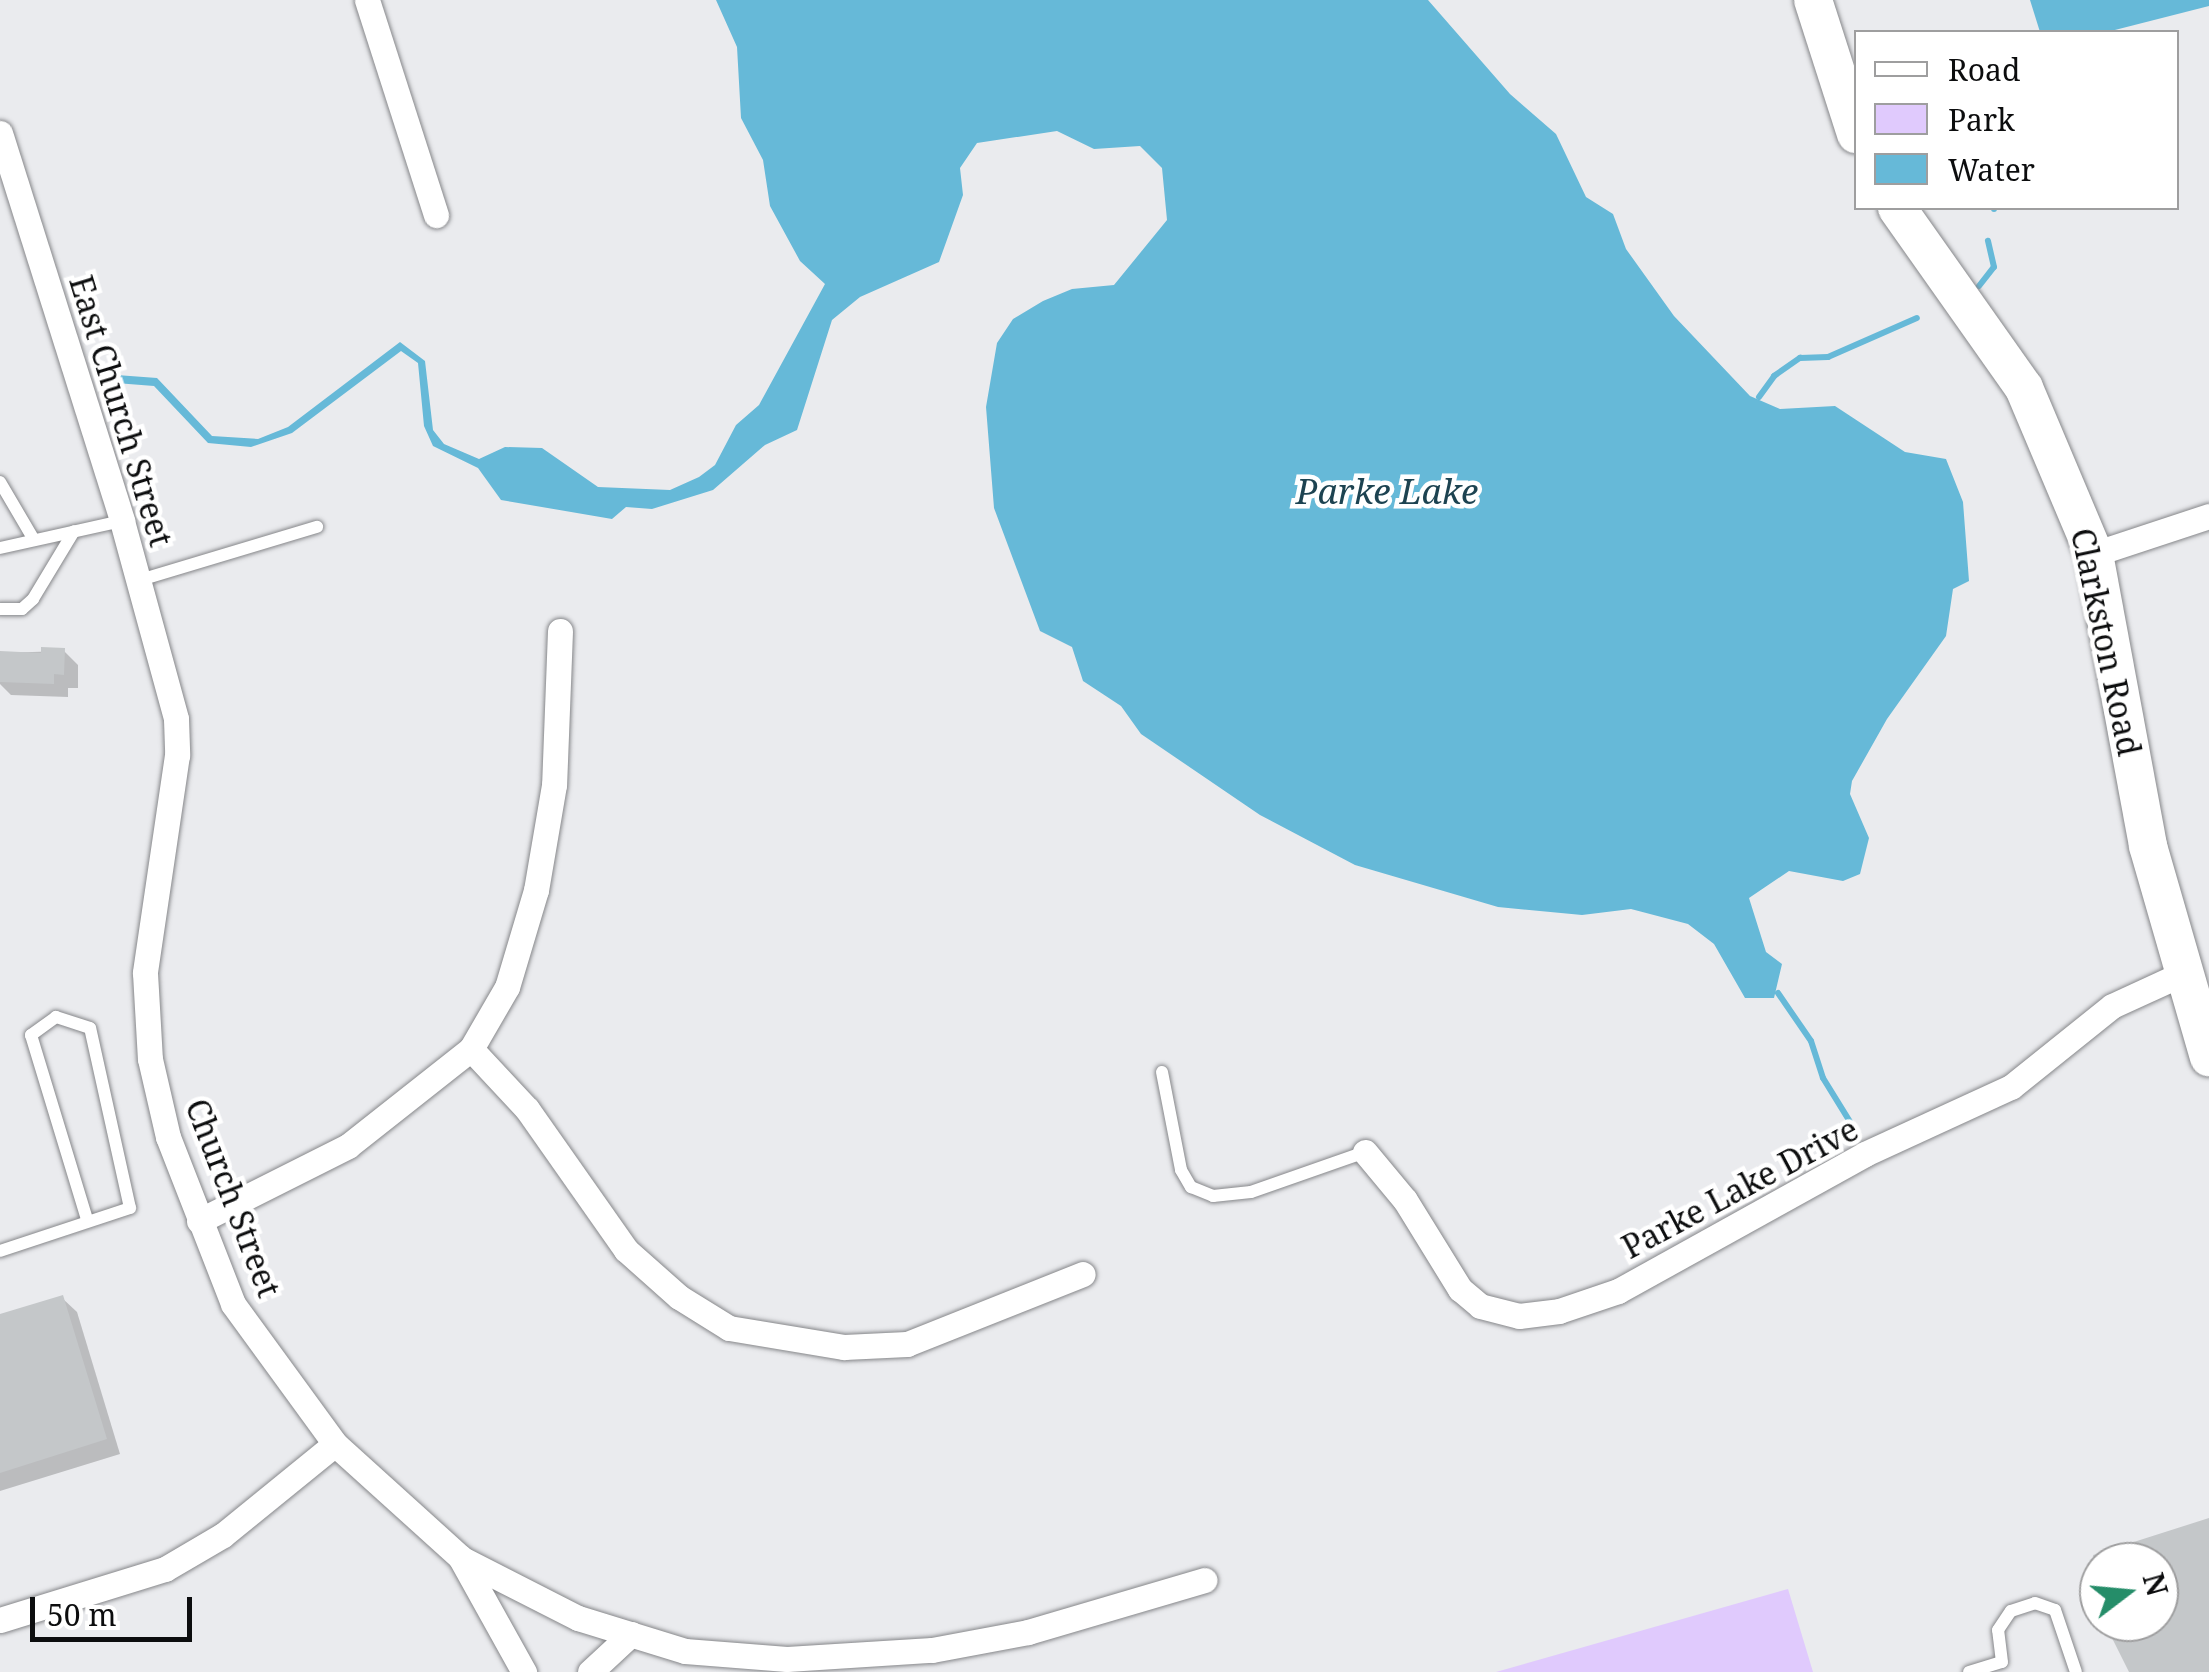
<!DOCTYPE html>
<style>
body{margin:0}
#map{position:relative;width:2209px;height:1672px;overflow:hidden;background:#eaebee;font-family:"Noto Serif",serif}
div>[style]{position:absolute}
[style*='--x']{left:calc(var(--x)*1px);top:calc(var(--y)*1px);width:calc(var(--w)*1px);rotate:calc(var(--a)*1deg)}
.green>*{inset:0;background:#e0cafd}
.water>*{inset:0;background:#66b9d8}
.shadow>*{inset:0;background:#0003}
.stream>*{height:6px;margin:-3px;padding:0 3px;transform-origin:3px;border-radius:3px;background:#66b9d8}
.building>*{inset:0;background:#c4c7c9}
.roads{filter:drop-shadow(0 0 2px #86878a) drop-shadow(0 0 2px #86878a)}
.lane>*{height:12px;margin:-6px;padding:0 6px;transform-origin:6px;border-radius:6px;background:#fff}
.street>*{height:25px;margin:-12.5px;padding:0 12.5px;transform-origin:12.5px;border-radius:12.5px;background:#fff}
.secondary>*{height:38px;margin:-19px;padding:0 19px;transform-origin:19px;border-radius:19px;background:#fff}
span{translate:-50% -50%;white-space:nowrap;text-align:center;line-height:1.15;-webkit-text-stroke:9px #fff;paint-order:stroke}
.street-label{font-size:32px;color:#0c0d0e}
.water-label{font-size:35px;color:#1d4351;font-style:italic}
.legend{position:absolute;left:1854px;top:30px;width:325px;height:180px;box-sizing:border-box;background:#fff;border:2px solid #9e9e9f;margin:0;padding:12px 18px;list-style:none;font-size:30px;color:#0c0d0e}
.legend li{display:flex;align-items:center;gap:20px;height:50px}
.legend b{width:50px;border:2px solid #9e9e9f}
.north{position:absolute;left:2079px;top:1542px;width:100px;height:100px;box-sizing:border-box;background:#fff;border:2px solid #9e9e9f;border-radius:50%;rotate:74deg;font-size:28px;font-weight:700;line-height:40px;text-align:center;color:#0c0d0e}
.north::after{content:'';display:block;margin:auto;width:35px;height:45px;background:#258d69;clip-path:polygon(50% 0,100% 100%,50% 72%,0 100%)}
.scale{position:absolute;left:30px;top:1597px;width:162px;height:45px;box-sizing:border-box;border:5px solid #0c0d0e;border-top:0;padding-left:12px;font-size:30px;line-height:35px;white-space:nowrap;color:#0c0d0e;-webkit-text-stroke:8px #fff;paint-order:stroke}
</style>
<div id="map">
<div class="green">
<i style="clip-path:polygon(1788px 1589px,1813px 1672px,1496px 1672px)"></i>
</div>
<div class="water">
<i style="clip-path:polygon(716px 0,1428px 0,1510px 94px,1556px 134px,1586px 197px,1613px 214px,1626px 249px,1674px 316px,1750px 396px,1780px 409px,1835px 406px,1905px 452px,1946px 459px,1963px 502px,1969px 581px,1953px 589px,1946px 636px,1887px 719px,1852px 781px,1850px 794px,1869px 838px,1860px 874px,1843px 881px,1789px 871px,1749px 898px,1766px 952px,1782px 964px,1774px 998px,1745px 998px,1714px 944px,1688px 924px,1631px 909px,1582px 915px,1498px 907px,1355px 865px,1260px 815px,1141px 734px,1121px 706px,1083px 681px,1072px 647px,1040px 631px,994px 508px,986px 407px,997px 343px,1013px 319px,1043px 301px,1072px 289px,1114px 285px,1167px 220px,1162px 168px,1140px 146px,1094px 149px,1057px 131px,977px 143px,960px 168px,963px 195px,939px 262px,860px 297px,832px 320px,797px 430px,765px 445px,713px 490px,652px 509px,626px 507px,612px 519px,501px 500px,478px 468px,433px 446px,424px 426px,418px 363px,401px 351px,292px 433px,251px 447px,208px 443px,154px 386px,103px 382px,103px 374px,157px 378px,212px 436px,258px 439px,288px 427px,400px 342px,425px 361px,433px 430px,444px 444px,479px 459px,505px 447px,542px 448px,598px 487px,670px 490px,699px 477px,715px 465px,736px 425px,759px 405px,825px 284px,800px 261px,770px 206px,763px 160px,741px 118px,737px 47px)"></i>
<i style="clip-path:polygon(2030px 0,2209px 0,2209px 6px,2107px 32px,2040px 32px)"></i>
</div>
<div class="shadow">
<i style="clip-path:polygon(64px 651px,78px 665px,78px 688px,68px 688px,68px 697px,11px 695px,0 684px,0 653px)"></i>
<i style="clip-path:polygon(62px 1298px,77px 1312px,120px 1454px,0 1491px,0 1317px)"></i>
</div>
<div class="stream">
<i style="--x:1994;--y:208;--w:1;--a:90"></i>
<i style="--x:1979;--y:286;--w:24;--a:-52"></i>
<i style="--x:1994;--y:267;--w:27;--a:-103"></i>
<i style="--x:1759;--y:397;--w:26;--a:-54"></i>
<i style="--x:1774;--y:376;--w:32;--a:-35"></i>
<i style="--x:1800;--y:358;--w:28;--a:-2"></i>
<i style="--x:1828;--y:357;--w:97;--a:-23.7"></i>
<i style="--x:1778;--y:993;--w:58;--a:55.5"></i>
<i style="--x:1811;--y:1041;--w:39;--a:72"></i>
<i style="--x:1823;--y:1078;--w:65;--a:58.3"></i>
</div>
<div class="building">
<i style="clip-path:polygon(41px 647px,65px 648px,64px 675px,54px 674px,54px 684px,0 682px,0 651px,41px 653px)"></i>
<i style="clip-path:polygon(63px 1295px,107px 1439px,0 1473px,0 1314px)"></i>
<i style="clip-path:polygon(2209px 1518px,2209px 1672px,2129px 1672px,2104px 1622px,2159px 1622px,2159px 1562px,2099px 1562px,2098px 1571px,2093px 1555px)"></i>
</div>
<div class="roads">
<div class="lane">
<i style="--x:0;--y:482;--w:67;--a:59.6"></i>
<i style="--x:0;--y:548;--w:125;--a:-12.5"></i>
<i style="--x:140;--y:580;--w:185;--a:-16.7"></i>
<i style="--x:0;--y:609;--w:22;--a:0"></i>
<i style="--x:22;--y:609;--w:15;--a:-42"></i>
<i style="--x:33;--y:599;--w:79;--a:-58.9"></i>
<i style="--x:1162;--y:1072;--w:100;--a:79"></i>
<i style="--x:1181;--y:1170;--w:20;--a:60"></i>
<i style="--x:1191;--y:1187;--w:24;--a:22"></i>
<i style="--x:1213;--y:1196;--w:38;--a:-6"></i>
<i style="--x:1251;--y:1192;--w:121;--a:-19.3"></i>
<i style="--x:0;--y:1251;--w:137;--a:-18.3"></i>
<i style="--x:130;--y:1208;--w:184;--a:-102.5"></i>
<i style="--x:90;--y:1028;--w:36;--a:-162"></i>
<i style="--x:56;--y:1017;--w:31;--a:144"></i>
<i style="--x:31;--y:1035;--w:192;--a:73.1"></i>
<i style="--x:1969;--y:1672;--w:34;--a:-17"></i>
<i style="--x:2002;--y:1662;--w:32;--a:-97"></i>
<i style="--x:1998;--y:1630;--w:23;--a:-56"></i>
<i style="--x:2011;--y:1611;--w:25;--a:-18"></i>
<i style="--x:2035;--y:1603;--w:21;--a:19"></i>
<i style="--x:2055;--y:1610;--w:65;--a:71.3"></i>
</div>
<div class="street">
<i style="--x:367;--y:0;--w:226;--a:72.2"></i>
<i style="--x:0;--y:133;--w:407;--a:72.5"></i>
<i style="--x:122;--y:521;--w:205;--a:74.7"></i>
<i style="--x:176;--y:719;--w:36;--a:88"></i>
<i style="--x:177;--y:755;--w:220;--a:98.4"></i>
<i style="--x:145;--y:973;--w:86;--a:86.7"></i>
<i style="--x:150;--y:1059;--w:80;--a:77"></i>
<i style="--x:168;--y:1137;--w:179;--a:68.7"></i>
<i style="--x:233;--y:1304;--w:173;--a:53.9"></i>
<i style="--x:335;--y:1444;--w:169;--a:42.1"></i>
<i style="--x:460;--y:1557;--w:132;--a:60.9"></i>
<i style="--x:2094;--y:554;--w:121;--a:-18.3"></i>
<i style="--x:560;--y:631;--w:154;--a:92.2"></i>
<i style="--x:554;--y:785;--w:107;--a:99.7"></i>
<i style="--x:536;--y:890;--w:101;--a:106.6"></i>
<i style="--x:507;--y:987;--w:72;--a:120.1"></i>
<i style="--x:471;--y:1049;--w:82;--a:47"></i>
<i style="--x:527;--y:1109;--w:172;--a:54.9"></i>
<i style="--x:626;--y:1250;--w:71;--a:41.6"></i>
<i style="--x:679;--y:1297;--w:59;--a:31.8"></i>
<i style="--x:729;--y:1328;--w:117;--a:9.4"></i>
<i style="--x:844;--y:1347;--w:63;--a:-2.7"></i>
<i style="--x:907;--y:1344;--w:189;--a:-21.7"></i>
<i style="--x:1365;--y:1152;--w:62;--a:50.2"></i>
<i style="--x:1405;--y:1200;--w:105;--a:58.3"></i>
<i style="--x:1460;--y:1289;--w:26;--a:40"></i>
<i style="--x:1480;--y:1306;--w:40;--a:14.4"></i>
<i style="--x:1519;--y:1316;--w:40;--a:-7.1"></i>
<i style="--x:1559;--y:1311;--w:62;--a:-18.7"></i>
<i style="--x:1618;--y:1291;--w:282;--a:-29"></i>
<i style="--x:1865;--y:1154;--w:161;--a:-24.7"></i>
<i style="--x:2011;--y:1087;--w:129;--a:-38.7"></i>
<i style="--x:2112;--y:1006;--w:77;--a:-24.6"></i>
<i style="--x:199;--y:1221;--w:167;--a:-26.7"></i>
<i style="--x:348;--y:1146;--w:157;--a:-38.3"></i>
<i style="--x:464;--y:1560;--w:128;--a:27"></i>
<i style="--x:578;--y:1618;--w:112;--a:17.1"></i>
<i style="--x:685;--y:1651;--w:102;--a:4.5"></i>
<i style="--x:787;--y:1659;--w:145;--a:-3.6"></i>
<i style="--x:932;--y:1650;--w:98;--a:-10.6"></i>
<i style="--x:1028;--y:1632;--w:184;--a:-16.4"></i>
<i style="--x:0;--y:1620;--w:173;--a:-17.2"></i>
<i style="--x:165;--y:1569;--w:67;--a:-30.4"></i>
<i style="--x:223;--y:1535;--w:144;--a:-39.1"></i>
<i style="--x:590;--y:1672;--w:56;--a:-42.8"></i>
</div>
<div class="secondary">
<i style="--x:1813;--y:0;--w:141;--a:72.2"></i>
<i style="--x:1897;--y:208;--w:220;--a:54.8"></i>
<i style="--x:2024;--y:388;--w:180;--a:67.1"></i>
<i style="--x:2094;--y:554;--w:297;--a:79.5"></i>
<i style="--x:2148;--y:846;--w:220;--a:73.9"></i>
</div>
</div>
<div class="street-label">
<span style="left:121px;top:411px;rotate:73deg">East Church Street</span>
<span style="left:2106px;top:642px;rotate:78deg">Clarkston Road</span>
<span style="left:1740px;top:1188px;rotate:-28deg">Parke Lake Drive</span>
<span style="left:233px;top:1198px;rotate:69deg">Church Street</span>
</div>
<div class="water-label">
<span style="left:1387px;top:491px">Parke Lake</span>
</div>
<ul class="legend">
<li><b style="height:12px;background:#fff"></b>Road</li>
<li><b style="height:28px;background:#e0cafd"></b>Park</li>
<li><b style="height:28px;background:#66b9d8"></b>Water</li>
</ul>
<div class="north">N</div>
<div class="scale">50 m</div>
</div>
